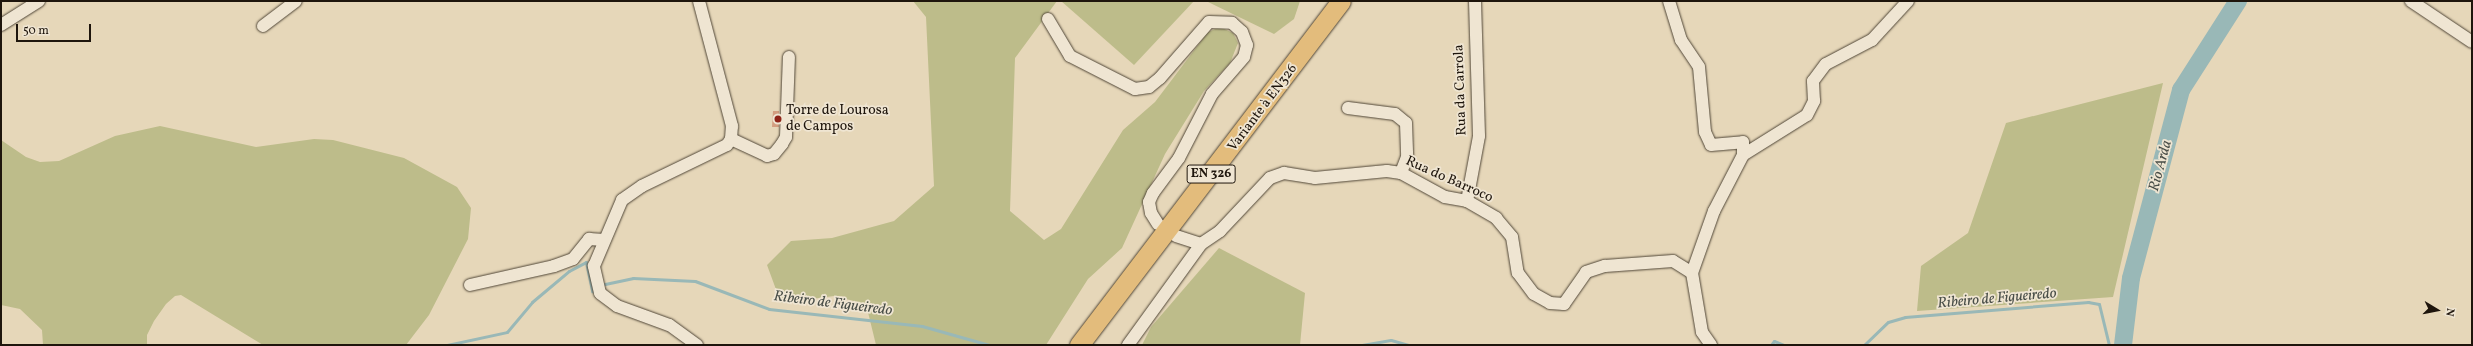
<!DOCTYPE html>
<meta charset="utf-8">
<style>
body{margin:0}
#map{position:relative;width:2473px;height:346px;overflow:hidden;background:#e6d7b9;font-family:Vollkorn,serif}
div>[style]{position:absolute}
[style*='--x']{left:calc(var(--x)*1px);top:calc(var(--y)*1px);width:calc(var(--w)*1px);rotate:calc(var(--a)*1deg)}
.green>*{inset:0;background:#bdbc8a}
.stream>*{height:3px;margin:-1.5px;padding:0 1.5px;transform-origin:1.5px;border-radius:1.5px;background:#99b8b7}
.river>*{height:18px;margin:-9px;padding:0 9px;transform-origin:9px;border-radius:9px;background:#99b8b7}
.building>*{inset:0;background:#d39e80}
.roads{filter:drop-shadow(0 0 1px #504637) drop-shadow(0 0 1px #504637)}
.street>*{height:12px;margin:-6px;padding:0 6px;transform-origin:6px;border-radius:6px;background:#efe5d2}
.primary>*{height:19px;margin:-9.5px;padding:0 9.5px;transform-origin:9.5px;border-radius:9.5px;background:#e3bc7c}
.dots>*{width:11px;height:11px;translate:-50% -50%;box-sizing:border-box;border:2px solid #efe5d2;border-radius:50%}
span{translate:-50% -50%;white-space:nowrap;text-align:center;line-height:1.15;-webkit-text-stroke:3.5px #efe5d2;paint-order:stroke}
.shield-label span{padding:1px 3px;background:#efe5d2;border:1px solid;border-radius:3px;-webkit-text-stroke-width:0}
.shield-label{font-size:13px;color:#1e150c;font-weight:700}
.street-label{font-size:14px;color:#1e150c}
.poi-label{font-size:14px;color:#1e150c}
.left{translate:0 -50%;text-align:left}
.water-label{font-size:15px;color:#494e48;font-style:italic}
.frame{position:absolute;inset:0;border:2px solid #1e150c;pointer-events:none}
.north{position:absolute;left:2417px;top:290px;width:40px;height:40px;-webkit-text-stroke:3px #efe5d2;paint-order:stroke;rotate:100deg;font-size:11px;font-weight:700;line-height:16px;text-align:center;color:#1e150c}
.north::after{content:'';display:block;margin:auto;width:14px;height:18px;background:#1e150c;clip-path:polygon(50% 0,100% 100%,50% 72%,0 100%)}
.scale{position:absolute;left:16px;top:24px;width:75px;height:18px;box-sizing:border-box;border:2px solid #1e150c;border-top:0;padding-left:5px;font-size:12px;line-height:14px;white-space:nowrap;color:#1e150c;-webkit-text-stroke:3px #efe5d2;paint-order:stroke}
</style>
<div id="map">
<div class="green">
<i style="clip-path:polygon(913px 1px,1057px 1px,1015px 58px,1010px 211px,1044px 240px,1061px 229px,1123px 130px,1155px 102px,1208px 32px,1220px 27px,1233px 33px,1238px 43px,1230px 63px,1204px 91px,1165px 154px,1122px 248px,1088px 279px,1046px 345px,876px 345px,866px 304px,834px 296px,781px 303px,767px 265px,791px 241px,832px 238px,894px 221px,934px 186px,926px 17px)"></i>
<i style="clip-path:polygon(1061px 1px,1194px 1px,1134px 65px)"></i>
<i style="clip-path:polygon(1206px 1px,1300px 1px,1294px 19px,1274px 34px)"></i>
<i style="clip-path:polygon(2163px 83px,2113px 297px,1917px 311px,1921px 266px,1968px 233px,2006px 123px)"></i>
<i style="clip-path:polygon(160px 126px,256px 147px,314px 139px,333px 140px,404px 158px,457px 187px,471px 208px,468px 239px,429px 315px,406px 345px,263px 345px,181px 295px,175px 296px,166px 304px,154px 321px,147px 335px,147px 345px,43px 345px,42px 330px,20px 309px,1px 305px,1px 140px,26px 157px,40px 162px,59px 161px,115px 136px)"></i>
<i style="clip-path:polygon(1219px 248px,1305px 293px,1300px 345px,1142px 345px,1151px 327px)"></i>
</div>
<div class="stream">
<i style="--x:605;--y:284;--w:29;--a:-12"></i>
<i style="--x:633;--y:278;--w:62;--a:2.8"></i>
<i style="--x:695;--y:281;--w:79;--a:20.7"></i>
<i style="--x:769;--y:309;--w:154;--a:6.3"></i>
<i style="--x:922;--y:326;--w:70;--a:15.8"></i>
<i style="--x:447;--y:345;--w:61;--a:-12.2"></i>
<i style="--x:507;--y:332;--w:39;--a:-50"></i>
<i style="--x:532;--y:302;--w:48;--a:-40"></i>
<i style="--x:569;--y:271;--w:19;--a:-28"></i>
<i style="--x:586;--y:262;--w:30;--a:78"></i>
<i style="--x:1362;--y:345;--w:29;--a:-10"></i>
<i style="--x:1391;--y:340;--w:18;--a:16"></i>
<i style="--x:1771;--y:345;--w:5;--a:-53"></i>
<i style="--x:1774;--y:341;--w:11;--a:22"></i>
<i style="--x:1864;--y:345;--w:33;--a:-44"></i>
<i style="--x:1888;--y:322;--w:18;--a:-16"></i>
<i style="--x:1905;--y:317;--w:184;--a:-4.7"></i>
<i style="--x:2088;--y:302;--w:11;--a:10"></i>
<i style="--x:2099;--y:304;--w:42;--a:76.3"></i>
</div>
<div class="river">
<i style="--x:2123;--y:345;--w:67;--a:-83.2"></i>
<i style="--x:2131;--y:278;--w:195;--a:-75.1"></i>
<i style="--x:2181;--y:90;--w:106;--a:-57.4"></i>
</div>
<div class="building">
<i style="clip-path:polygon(773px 111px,779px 111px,779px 127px,772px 127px)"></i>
</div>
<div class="roads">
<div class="street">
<i style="--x:1669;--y:1;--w:41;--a:72.9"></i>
<i style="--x:1681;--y:40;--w:32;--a:56"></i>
<i style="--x:1699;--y:67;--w:65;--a:84.7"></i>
<i style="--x:1705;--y:132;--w:14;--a:65"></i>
<i style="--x:1711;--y:145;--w:32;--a:-5"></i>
<i style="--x:1743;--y:142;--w:13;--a:90"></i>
<i style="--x:2411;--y:1;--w:73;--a:33.9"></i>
<i style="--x:1048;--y:19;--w:43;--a:59.3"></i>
<i style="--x:1070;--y:56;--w:73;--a:26.9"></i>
<i style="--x:1135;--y:89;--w:14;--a:-8"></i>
<i style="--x:1149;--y:87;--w:14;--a:-39"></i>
<i style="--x:1160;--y:78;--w:74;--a:-48.8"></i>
<i style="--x:1209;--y:22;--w:23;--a:2"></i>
<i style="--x:1232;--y:23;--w:13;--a:42"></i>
<i style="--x:1242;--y:32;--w:14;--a:69"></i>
<i style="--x:1247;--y:45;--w:12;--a:104"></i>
<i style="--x:1244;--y:57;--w:49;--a:130.9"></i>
<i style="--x:1212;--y:94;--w:72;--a:117.3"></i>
<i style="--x:1179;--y:158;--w:44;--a:126.6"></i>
<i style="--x:1153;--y:193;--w:10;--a:114"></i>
<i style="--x:1149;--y:202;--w:11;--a:80"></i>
<i style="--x:1151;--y:213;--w:13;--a:58"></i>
<i style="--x:1;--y:25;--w:45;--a:-32.3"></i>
<i style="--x:263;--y:26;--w:41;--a:-37.1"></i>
<i style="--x:1348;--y:108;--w:47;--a:7.3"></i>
<i style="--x:1395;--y:114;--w:14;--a:39"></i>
<i style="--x:1406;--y:123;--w:34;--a:88"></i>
<i style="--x:1407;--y:157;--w:17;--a:111"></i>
<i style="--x:731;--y:139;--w:40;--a:25"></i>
<i style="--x:767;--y:156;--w:7;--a:-16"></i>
<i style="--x:774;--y:154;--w:13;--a:-51"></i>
<i style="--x:782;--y:144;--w:8;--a:-60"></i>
<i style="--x:786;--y:137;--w:80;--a:-87.9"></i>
<i style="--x:1467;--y:201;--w:66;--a:-79.5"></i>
<i style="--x:1479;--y:136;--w:135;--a:-91.7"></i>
<i style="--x:1176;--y:236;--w:26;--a:18"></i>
<i style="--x:1201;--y:244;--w:23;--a:-34"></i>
<i style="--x:1220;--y:231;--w:73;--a:-46.7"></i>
<i style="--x:1270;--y:178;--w:15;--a:-20"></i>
<i style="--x:1284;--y:173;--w:31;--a:9"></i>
<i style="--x:1315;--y:178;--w:72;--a:-5.6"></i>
<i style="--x:1387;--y:171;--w:14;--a:8"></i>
<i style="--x:1401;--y:173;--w:50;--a:28.6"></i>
<i style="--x:1445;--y:197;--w:22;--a:10"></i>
<i style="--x:1467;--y:201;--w:34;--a:30"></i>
<i style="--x:1496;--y:218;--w:25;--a:50"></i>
<i style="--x:1512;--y:237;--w:36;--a:81"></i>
<i style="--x:1518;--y:273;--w:26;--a:53"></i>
<i style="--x:1534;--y:294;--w:18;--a:29"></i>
<i style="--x:1550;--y:303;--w:14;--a:4"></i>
<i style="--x:1564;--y:304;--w:39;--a:-55"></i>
<i style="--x:1586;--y:272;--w:20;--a:-18"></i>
<i style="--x:1605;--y:266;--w:68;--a:-4.2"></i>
<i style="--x:1673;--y:261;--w:22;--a:32"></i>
<i style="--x:470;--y:285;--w:86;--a:-12.7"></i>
<i style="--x:554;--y:266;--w:20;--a:-20"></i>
<i style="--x:573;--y:259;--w:26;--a:-51"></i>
<i style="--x:589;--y:239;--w:15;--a:4"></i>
<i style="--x:697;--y:345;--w:34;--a:-144"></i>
<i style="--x:669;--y:325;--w:55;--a:-159.9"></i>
<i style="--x:617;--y:306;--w:21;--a:-143"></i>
<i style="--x:600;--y:293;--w:28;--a:-103"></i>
<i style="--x:594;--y:266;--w:72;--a:-67"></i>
<i style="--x:622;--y:200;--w:24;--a:-35"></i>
<i style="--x:642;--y:186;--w:94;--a:-25.8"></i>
<i style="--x:727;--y:145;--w:7;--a:-56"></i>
<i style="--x:731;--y:139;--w:13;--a:-86"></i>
<i style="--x:732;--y:126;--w:129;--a:-104.8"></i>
<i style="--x:1128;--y:345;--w:125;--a:-54.1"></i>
<i style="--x:1711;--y:345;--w:16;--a:-125"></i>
<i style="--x:1702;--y:332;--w:60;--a:-99.6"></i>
<i style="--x:1692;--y:273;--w:66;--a:-70.5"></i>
<i style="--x:1714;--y:211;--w:63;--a:-62.6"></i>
<i style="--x:1743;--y:155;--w:75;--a:-32"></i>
<i style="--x:1807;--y:115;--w:16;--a:-63"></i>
<i style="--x:1814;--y:101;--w:20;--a:-93"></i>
<i style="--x:1813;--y:81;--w:21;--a:-53"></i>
<i style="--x:1826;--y:64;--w:52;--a:-27.6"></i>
<i style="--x:1872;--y:40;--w:53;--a:-47.3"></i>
</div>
<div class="primary">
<i style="--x:1079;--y:345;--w:432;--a:-52.7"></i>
</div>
</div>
<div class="dots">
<i style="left:778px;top:119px;background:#8f2418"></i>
</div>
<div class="shield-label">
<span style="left:1211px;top:174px">EN 326</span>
</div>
<div class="street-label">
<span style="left:1461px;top:90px;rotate:-92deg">Rua da Carrola</span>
<span style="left:1263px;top:108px;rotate:-53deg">Variante à EN326</span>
<span style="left:1449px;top:180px;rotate:24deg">Rua do Barroco</span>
</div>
<div class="poi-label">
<span class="left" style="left:786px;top:119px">Torre de Lourosa<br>de Campos</span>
</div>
<div class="water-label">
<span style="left:2161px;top:166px;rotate:-75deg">Rio Arda</span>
<span style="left:1997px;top:299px;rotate:-5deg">Ribeiro de Figueiredo</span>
<span style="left:833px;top:304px;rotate:7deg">Ribeiro de Figueiredo</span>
</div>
<div class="frame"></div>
<div class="north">N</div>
<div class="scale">50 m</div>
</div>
